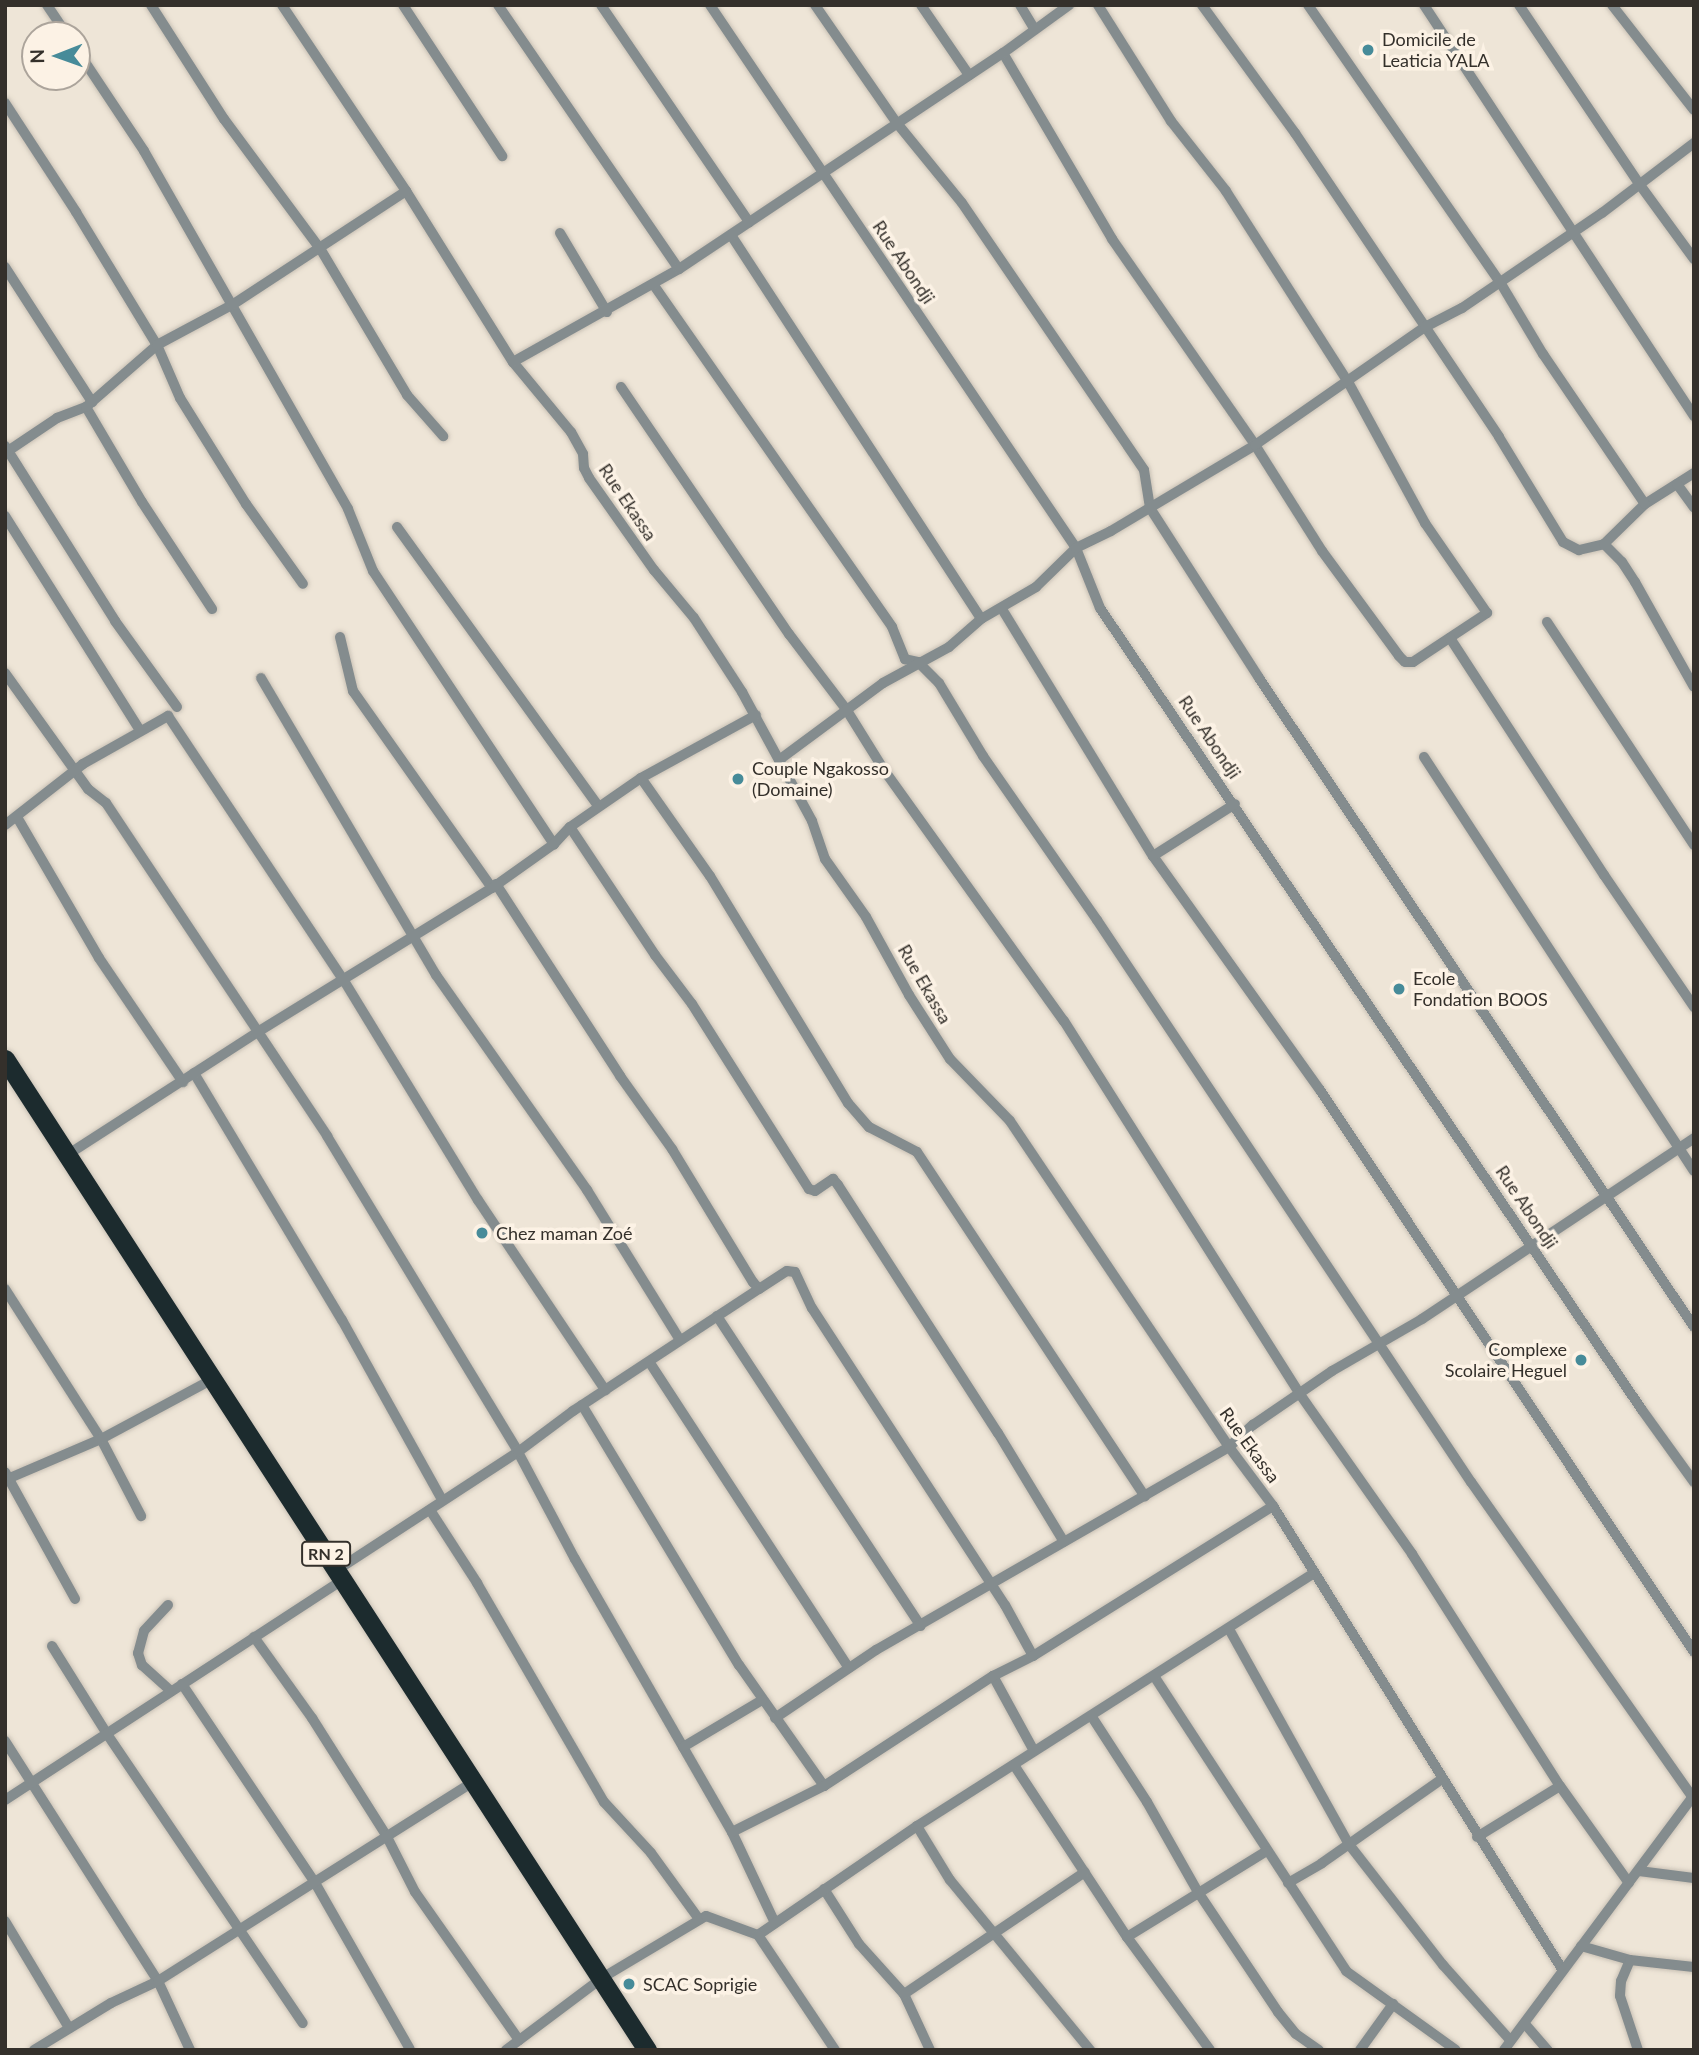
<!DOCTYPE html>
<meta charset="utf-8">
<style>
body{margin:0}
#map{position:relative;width:1699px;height:2055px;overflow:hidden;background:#eee5d7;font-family:Lato,sans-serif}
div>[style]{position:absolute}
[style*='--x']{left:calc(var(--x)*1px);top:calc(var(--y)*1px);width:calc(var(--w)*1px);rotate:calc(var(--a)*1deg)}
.roads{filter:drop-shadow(0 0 2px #c9c1b5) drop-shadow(0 0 2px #c9c1b5)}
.street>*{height:10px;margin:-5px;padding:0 5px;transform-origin:5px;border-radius:5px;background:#848c8e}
.highway>*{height:19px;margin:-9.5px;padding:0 9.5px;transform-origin:9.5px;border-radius:9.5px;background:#1c2b2e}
.dots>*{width:19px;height:19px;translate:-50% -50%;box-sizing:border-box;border:4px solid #fcf2e5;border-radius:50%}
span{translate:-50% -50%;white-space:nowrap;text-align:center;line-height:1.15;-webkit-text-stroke:7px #fcf2e5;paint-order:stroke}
.shield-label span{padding:2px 5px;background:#fcf2e5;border:2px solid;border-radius:5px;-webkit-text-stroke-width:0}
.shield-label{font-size:16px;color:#34302b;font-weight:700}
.poi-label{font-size:18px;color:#34302b}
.left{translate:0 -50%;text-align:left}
.right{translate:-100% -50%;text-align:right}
.street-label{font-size:18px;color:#34302b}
.frame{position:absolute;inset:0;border:7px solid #34302b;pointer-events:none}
.north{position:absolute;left:21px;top:21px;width:70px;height:70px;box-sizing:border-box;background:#fcf2e5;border:2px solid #aca49b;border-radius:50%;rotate:269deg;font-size:19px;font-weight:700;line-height:28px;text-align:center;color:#34302b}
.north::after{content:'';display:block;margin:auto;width:24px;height:32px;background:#478b99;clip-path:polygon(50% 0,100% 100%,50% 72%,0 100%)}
</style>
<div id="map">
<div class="roads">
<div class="street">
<i style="--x:47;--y:5;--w:36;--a:56"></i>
<i style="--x:151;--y:5;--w:135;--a:57.4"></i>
<i style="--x:224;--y:119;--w:163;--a:53.5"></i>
<i style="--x:321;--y:250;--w:169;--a:59.3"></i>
<i style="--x:407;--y:395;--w:55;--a:48.7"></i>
<i style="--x:282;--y:5;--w:224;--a:56.3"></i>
<i style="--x:406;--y:191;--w:202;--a:58"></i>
<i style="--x:513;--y:362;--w:91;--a:50.4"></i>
<i style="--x:571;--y:432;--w:25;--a:61"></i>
<i style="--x:583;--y:454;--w:14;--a:86"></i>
<i style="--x:584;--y:468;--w:11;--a:63"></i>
<i style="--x:589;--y:478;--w:113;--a:54.8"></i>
<i style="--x:654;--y:570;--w:62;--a:50.2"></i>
<i style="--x:694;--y:618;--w:88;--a:57"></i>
<i style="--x:742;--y:692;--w:147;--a:61.5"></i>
<i style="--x:812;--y:821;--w:40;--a:71.1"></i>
<i style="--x:825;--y:859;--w:71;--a:54.7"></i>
<i style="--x:866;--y:917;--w:89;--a:61.1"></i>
<i style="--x:909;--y:995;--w:76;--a:57.4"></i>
<i style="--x:950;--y:1059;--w:86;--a:45.9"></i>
<i style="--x:1010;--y:1121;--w:393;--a:56.1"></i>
<i style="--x:1229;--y:1447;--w:74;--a:53.3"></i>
<i style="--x:1273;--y:1506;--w:546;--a:58.03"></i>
<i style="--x:403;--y:5;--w:181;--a:56.7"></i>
<i style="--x:498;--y:5;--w:320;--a:55.6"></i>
<i style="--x:601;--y:5;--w:263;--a:55.7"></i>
<i style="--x:710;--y:5;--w:655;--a:56.02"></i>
<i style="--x:1076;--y:548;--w:65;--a:68.2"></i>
<i style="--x:1100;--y:608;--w:968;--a:55.95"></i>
<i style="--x:1642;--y:1410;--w:89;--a:54.2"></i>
<i style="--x:815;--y:5;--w:142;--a:55.3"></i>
<i style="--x:896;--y:122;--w:104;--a:50.8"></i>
<i style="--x:962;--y:203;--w:323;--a:55.7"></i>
<i style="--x:1144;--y:470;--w:38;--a:81"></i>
<i style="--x:1150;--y:508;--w:202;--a:57.3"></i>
<i style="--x:1259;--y:678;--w:781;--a:56.17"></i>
<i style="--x:921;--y:5;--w:85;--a:55.6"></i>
<i style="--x:1020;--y:5;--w:27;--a:59"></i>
<i style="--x:1202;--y:5;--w:158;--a:54"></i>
<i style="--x:1295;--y:133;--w:366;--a:56.1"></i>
<i style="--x:1499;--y:437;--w:123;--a:58.6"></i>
<i style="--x:1563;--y:542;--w:18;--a:27"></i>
<i style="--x:1579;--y:550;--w:26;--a:-13"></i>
<i style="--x:1604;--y:544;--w:57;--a:-44.3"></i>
<i style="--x:1645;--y:504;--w:58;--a:-32.3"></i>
<i style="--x:1308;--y:5;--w:337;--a:55.3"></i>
<i style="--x:1500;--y:282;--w:84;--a:59.2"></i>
<i style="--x:1543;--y:354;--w:181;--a:55.8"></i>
<i style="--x:1424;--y:5;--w:492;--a:56.7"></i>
<i style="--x:1519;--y:5;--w:217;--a:56.1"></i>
<i style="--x:1640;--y:185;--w:92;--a:53.9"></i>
<i style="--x:1612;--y:5;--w:133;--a:52"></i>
<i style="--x:77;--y:50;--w:121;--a:56.4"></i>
<i style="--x:144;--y:151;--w:412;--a:60.3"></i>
<i style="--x:348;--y:509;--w:67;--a:68"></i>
<i style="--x:373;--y:571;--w:328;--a:56.5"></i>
<i style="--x:1003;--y:53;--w:216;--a:59.6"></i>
<i style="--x:1112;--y:239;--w:251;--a:55.2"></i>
<i style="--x:1255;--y:445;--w:125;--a:57.7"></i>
<i style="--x:1322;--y:551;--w:130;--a:53.7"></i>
<i style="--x:1399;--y:656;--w:8;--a:45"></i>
<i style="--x:1405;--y:662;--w:8;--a:0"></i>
<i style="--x:1413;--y:662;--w:89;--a:-33.5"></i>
<i style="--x:1487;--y:613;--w:109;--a:-124.6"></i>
<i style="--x:1425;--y:523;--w:161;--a:-118.6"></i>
<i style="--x:1348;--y:382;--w:227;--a:-122.6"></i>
<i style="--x:1226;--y:191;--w:89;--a:-128.2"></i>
<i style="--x:1171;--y:121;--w:137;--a:-122.2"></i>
<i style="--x:5;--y:103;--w:130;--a:56.9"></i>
<i style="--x:76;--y:212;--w:156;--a:58.7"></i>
<i style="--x:157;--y:345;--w:58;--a:66.5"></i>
<i style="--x:180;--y:398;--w:125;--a:58.1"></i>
<i style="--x:246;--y:504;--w:98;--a:54.5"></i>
<i style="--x:560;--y:233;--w:92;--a:59.3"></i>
<i style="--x:731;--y:235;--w:458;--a:56.9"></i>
<i style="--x:5;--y:267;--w:161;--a:57.2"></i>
<i style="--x:653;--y:284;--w:418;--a:55.1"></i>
<i style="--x:892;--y:627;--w:35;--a:68"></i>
<i style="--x:905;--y:659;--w:13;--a:13"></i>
<i style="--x:918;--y:662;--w:30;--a:45"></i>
<i style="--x:939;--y:683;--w:85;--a:58.9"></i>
<i style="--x:983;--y:756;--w:200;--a:55.2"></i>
<i style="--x:1097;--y:920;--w:675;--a:56.36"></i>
<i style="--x:1471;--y:1482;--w:388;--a:54.9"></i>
<i style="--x:513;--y:362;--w:190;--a:-29.3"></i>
<i style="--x:679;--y:269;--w:389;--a:-33.7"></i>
<i style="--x:1003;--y:53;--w:82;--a:-36"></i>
<i style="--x:621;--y:387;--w:299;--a:55.8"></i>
<i style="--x:789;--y:634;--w:94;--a:52.8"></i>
<i style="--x:846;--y:709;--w:72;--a:58.1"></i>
<i style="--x:884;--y:770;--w:309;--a:54.4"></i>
<i style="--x:1064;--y:1021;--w:440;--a:57.7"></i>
<i style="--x:1299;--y:1393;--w:197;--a:54.9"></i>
<i style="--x:1412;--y:1554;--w:275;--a:57.5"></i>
<i style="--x:1560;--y:1786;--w:119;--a:54.6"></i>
<i style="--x:86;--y:407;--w:110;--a:59.5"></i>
<i style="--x:142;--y:502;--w:128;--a:56.8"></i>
<i style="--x:5;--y:446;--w:207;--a:57.8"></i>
<i style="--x:115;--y:621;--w:106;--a:54.2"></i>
<i style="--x:5;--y:453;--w:63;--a:-33.9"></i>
<i style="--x:57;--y:418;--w:31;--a:-21"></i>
<i style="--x:86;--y:407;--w:94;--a:-41.1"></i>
<i style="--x:157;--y:345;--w:85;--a:-28.1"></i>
<i style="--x:232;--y:305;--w:208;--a:-33.2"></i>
<i style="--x:1677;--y:484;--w:29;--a:54"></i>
<i style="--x:5;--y:516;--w:253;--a:57.8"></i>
<i style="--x:397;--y:527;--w:344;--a:54.2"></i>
<i style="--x:1604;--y:544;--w:25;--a:45"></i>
<i style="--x:1622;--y:562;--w:24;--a:57"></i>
<i style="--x:1635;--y:582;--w:120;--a:60.7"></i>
<i style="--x:1002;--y:609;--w:289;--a:58.6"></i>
<i style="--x:1153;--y:856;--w:287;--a:54.5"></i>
<i style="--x:1320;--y:1090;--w:675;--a:56.36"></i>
<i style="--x:1547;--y:622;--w:267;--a:56.6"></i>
<i style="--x:340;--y:637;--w:56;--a:76.5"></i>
<i style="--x:353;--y:691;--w:241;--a:54.8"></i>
<i style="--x:1450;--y:638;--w:283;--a:57"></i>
<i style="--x:1604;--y:875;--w:160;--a:55.7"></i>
<i style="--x:5;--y:673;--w:143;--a:54.4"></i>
<i style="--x:88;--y:789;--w:23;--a:38"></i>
<i style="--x:106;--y:803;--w:400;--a:56.4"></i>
<i style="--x:327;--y:1136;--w:369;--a:58.8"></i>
<i style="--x:518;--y:1452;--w:121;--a:62"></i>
<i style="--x:575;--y:1559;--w:315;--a:60.1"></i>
<i style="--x:732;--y:1832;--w:98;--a:64.7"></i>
<i style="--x:261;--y:678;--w:345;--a:59.5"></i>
<i style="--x:436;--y:975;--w:263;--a:54.9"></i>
<i style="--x:587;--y:1190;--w:176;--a:58.2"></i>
<i style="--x:1424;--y:757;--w:494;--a:56.9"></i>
<i style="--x:779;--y:760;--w:129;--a:-36.5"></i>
<i style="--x:883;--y:683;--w:75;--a:-28.6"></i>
<i style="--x:949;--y:647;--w:43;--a:-41.2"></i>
<i style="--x:981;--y:619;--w:64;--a:-30.2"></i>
<i style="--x:1036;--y:587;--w:56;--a:-44.3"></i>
<i style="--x:1076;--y:548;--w:39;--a:-26"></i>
<i style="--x:1111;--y:531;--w:168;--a:-30.8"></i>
<i style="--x:1255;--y:445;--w:207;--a:-34.8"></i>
<i style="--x:1425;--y:327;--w:42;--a:-27.2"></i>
<i style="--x:1462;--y:308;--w:169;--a:-34.2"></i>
<i style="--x:1602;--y:213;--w:116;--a:-37.3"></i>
<i style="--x:641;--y:778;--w:120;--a:54.9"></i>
<i style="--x:710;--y:876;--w:266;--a:58.7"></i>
<i style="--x:848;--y:1103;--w:32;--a:49"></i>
<i style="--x:869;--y:1127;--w:54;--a:27.5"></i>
<i style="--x:917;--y:1152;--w:413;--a:56.5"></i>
<i style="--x:17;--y:817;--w:163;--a:59.8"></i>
<i style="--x:99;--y:958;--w:150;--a:55.9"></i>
<i style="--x:5;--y:825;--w:99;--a:-38"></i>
<i style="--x:83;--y:764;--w:98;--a:-29.5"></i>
<i style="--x:168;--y:716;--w:316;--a:56.4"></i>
<i style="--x:343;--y:979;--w:259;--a:58.6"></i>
<i style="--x:478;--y:1200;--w:229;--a:56.2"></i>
<i style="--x:570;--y:827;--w:154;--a:56.4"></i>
<i style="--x:655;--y:955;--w:61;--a:52.9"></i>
<i style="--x:692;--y:1004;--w:219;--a:57.7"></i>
<i style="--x:809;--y:1189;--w:6;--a:18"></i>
<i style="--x:815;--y:1191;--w:22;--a:-34"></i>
<i style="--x:833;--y:1179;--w:8;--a:50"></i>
<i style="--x:838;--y:1185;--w:295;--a:57.2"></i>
<i style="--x:998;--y:1433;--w:127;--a:58.8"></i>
<i style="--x:1153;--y:856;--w:97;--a:-32.4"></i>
<i style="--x:496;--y:884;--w:229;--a:57.1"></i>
<i style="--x:620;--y:1076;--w:90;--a:54.5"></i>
<i style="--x:672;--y:1149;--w:156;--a:58.7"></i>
<i style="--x:753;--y:1282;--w:9;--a:49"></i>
<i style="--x:759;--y:1289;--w:33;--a:-33"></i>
<i style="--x:787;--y:1271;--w:8;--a:7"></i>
<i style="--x:795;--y:1272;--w:40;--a:65"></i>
<i style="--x:812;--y:1308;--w:354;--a:57"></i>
<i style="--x:1005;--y:1605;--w:58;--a:61.2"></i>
<i style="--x:194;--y:1073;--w:288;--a:59.1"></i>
<i style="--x:342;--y:1320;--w:206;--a:60.9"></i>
<i style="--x:67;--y:1155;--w:225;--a:-32.8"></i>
<i style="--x:256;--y:1033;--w:277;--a:-31.6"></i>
<i style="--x:492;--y:888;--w:76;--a:-35.4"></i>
<i style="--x:554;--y:844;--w:23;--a:-47"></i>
<i style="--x:570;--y:827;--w:86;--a:-34.6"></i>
<i style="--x:641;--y:778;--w:131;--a:-28.7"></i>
<i style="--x:5;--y:1289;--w:178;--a:57.4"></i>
<i style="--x:101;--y:1439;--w:87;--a:62.5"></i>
<i style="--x:717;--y:1316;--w:371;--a:56.7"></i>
<i style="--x:650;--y:1363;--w:364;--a:56.9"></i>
<i style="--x:582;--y:1405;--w:304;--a:58.9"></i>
<i style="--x:739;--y:1665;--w:148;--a:54.9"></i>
<i style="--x:5;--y:1472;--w:145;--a:61.1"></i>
<i style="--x:5;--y:1480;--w:104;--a:-23.1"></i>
<i style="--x:101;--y:1439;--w:127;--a:-28.2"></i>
<i style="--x:430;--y:1510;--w:87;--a:57.2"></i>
<i style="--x:477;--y:1583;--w:253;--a:59.9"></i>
<i style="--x:604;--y:1802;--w:69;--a:47.3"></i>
<i style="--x:651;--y:1853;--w:82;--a:54"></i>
<i style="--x:337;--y:1570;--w:216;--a:-33.1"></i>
<i style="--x:518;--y:1452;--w:69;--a:-36.7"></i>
<i style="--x:573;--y:1411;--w:222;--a:-33.3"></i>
<i style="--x:168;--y:1605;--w:35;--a:133"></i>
<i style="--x:144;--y:1631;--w:23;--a:105"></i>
<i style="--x:138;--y:1653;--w:13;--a:72"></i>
<i style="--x:142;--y:1665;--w:39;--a:42"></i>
<i style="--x:1229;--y:1629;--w:245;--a:60.9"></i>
<i style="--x:1348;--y:1843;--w:155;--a:52.1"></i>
<i style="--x:1443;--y:1965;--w:101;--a:48.2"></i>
<i style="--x:254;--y:1637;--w:100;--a:54.4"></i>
<i style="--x:312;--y:1718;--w:138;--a:57.7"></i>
<i style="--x:386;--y:1835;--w:64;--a:63"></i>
<i style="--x:415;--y:1892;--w:181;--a:54.9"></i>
<i style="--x:52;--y:1646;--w:104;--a:58"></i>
<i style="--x:107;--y:1734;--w:349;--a:55.9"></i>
<i style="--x:993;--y:1676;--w:85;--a:61.3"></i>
<i style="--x:1154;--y:1676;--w:352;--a:56.9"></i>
<i style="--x:1346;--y:1971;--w:135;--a:35.7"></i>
<i style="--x:182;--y:1684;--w:237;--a:56.2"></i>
<i style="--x:314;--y:1881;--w:193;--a:60.3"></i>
<i style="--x:1092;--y:1717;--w:101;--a:57.1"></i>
<i style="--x:1147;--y:1802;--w:103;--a:60.5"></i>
<i style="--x:1198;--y:1892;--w:144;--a:56.3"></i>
<i style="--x:1278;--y:2012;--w:28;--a:51"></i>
<i style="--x:1296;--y:2034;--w:28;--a:35"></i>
<i style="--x:775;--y:1718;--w:122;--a:-34"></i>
<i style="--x:876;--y:1650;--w:407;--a:-29.9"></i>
<i style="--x:1229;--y:1447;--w:33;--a:-43"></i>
<i style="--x:1253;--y:1425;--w:96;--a:-34.4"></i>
<i style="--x:1332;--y:1371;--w:104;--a:-30"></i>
<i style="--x:1422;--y:1319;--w:327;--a:-33.6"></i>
<i style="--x:5;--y:1741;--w:285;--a:57.5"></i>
<i style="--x:158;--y:1981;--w:76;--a:65.1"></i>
<i style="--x:683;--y:1747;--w:92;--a:-30.7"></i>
<i style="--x:1014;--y:1765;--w:206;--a:56.7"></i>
<i style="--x:1127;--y:1937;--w:140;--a:53.7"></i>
<i style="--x:5;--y:1800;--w:403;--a:-33.1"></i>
<i style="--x:917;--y:1826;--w:63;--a:58.6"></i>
<i style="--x:950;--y:1880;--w:220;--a:50.5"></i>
<i style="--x:732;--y:1832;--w:103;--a:-26.6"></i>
<i style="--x:824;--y:1786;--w:202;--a:-33.1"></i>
<i style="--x:993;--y:1676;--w:45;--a:-26.6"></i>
<i style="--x:1033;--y:1656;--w:283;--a:-32"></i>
<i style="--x:1477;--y:1837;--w:97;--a:-31.6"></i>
<i style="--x:1639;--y:1871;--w:55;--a:7.3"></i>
<i style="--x:1288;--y:1883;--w:39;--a:-30"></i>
<i style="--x:1322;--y:1863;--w:146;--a:-35"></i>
<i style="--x:824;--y:1889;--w:65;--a:57.5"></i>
<i style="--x:859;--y:1944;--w:67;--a:48"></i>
<i style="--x:904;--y:1994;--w:62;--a:65.1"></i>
<i style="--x:5;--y:1921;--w:125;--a:59.1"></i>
<i style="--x:758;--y:1935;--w:193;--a:-34.4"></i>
<i style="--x:917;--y:1826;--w:471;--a:-32.5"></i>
<i style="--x:1127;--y:1937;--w:164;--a:-31.6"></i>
<i style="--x:1581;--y:1946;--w:51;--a:15.9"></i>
<i style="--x:1630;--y:1960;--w:23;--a:113"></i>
<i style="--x:1621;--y:1981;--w:15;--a:94"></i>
<i style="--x:1620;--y:1996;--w:57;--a:71.6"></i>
<i style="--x:1630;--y:1960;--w:64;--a:6.2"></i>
<i style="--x:904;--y:1994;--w:218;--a:-34"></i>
<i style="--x:1525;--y:2024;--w:35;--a:49"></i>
<i style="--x:34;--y:2050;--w:90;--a:-31.4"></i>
<i style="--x:111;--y:2003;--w:52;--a:-25.1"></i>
<i style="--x:158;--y:1981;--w:374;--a:-32.3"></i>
<i style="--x:506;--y:2050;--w:120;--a:-36.9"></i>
<i style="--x:602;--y:1978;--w:121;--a:-30.8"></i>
<i style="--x:706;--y:1916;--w:55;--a:20.1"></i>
<i style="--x:758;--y:1935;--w:138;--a:56.2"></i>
<i style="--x:1360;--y:2050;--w:57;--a:-54.3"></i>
<i style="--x:1504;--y:2050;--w:318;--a:-53.3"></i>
</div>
<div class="highway">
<i style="--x:5;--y:1059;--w:1181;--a:57.06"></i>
</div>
</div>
<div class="dots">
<i style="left:1368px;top:50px;background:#478b99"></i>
<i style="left:738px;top:779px;background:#478b99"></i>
<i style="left:1399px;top:989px;background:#478b99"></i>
<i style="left:482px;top:1233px;background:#478b99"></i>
<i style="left:1581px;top:1360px;background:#478b99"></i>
<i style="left:629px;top:1984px;background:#478b99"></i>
</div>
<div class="shield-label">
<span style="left:326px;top:1554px">RN 2</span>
</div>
<div class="poi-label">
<span class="left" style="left:1382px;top:50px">Domicile de<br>Leaticia YALA</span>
<span class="left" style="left:752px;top:779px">Couple Ngakosso<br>(Domaine)</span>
<span class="left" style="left:1413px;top:989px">Ecole<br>Fondation BOOS</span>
<span class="left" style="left:496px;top:1233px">Chez maman Zoé</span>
<span class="right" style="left:1567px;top:1360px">Complexe<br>Scolaire Heguel</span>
<span class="left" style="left:643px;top:1984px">SCAC Soprigie</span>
</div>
<div class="street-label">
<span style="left:904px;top:262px;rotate:56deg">Rue Abondji</span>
<span style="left:628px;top:502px;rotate:56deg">Rue Ekassa</span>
<span style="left:1210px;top:737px;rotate:56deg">Rue Abondji</span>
<span style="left:925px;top:984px;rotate:60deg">Rue Ekassa</span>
<span style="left:1527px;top:1207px;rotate:56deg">Rue Abondji</span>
<span style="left:1250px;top:1445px;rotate:54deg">Rue Ekassa</span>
</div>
<div class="frame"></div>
<div class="north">N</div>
</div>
